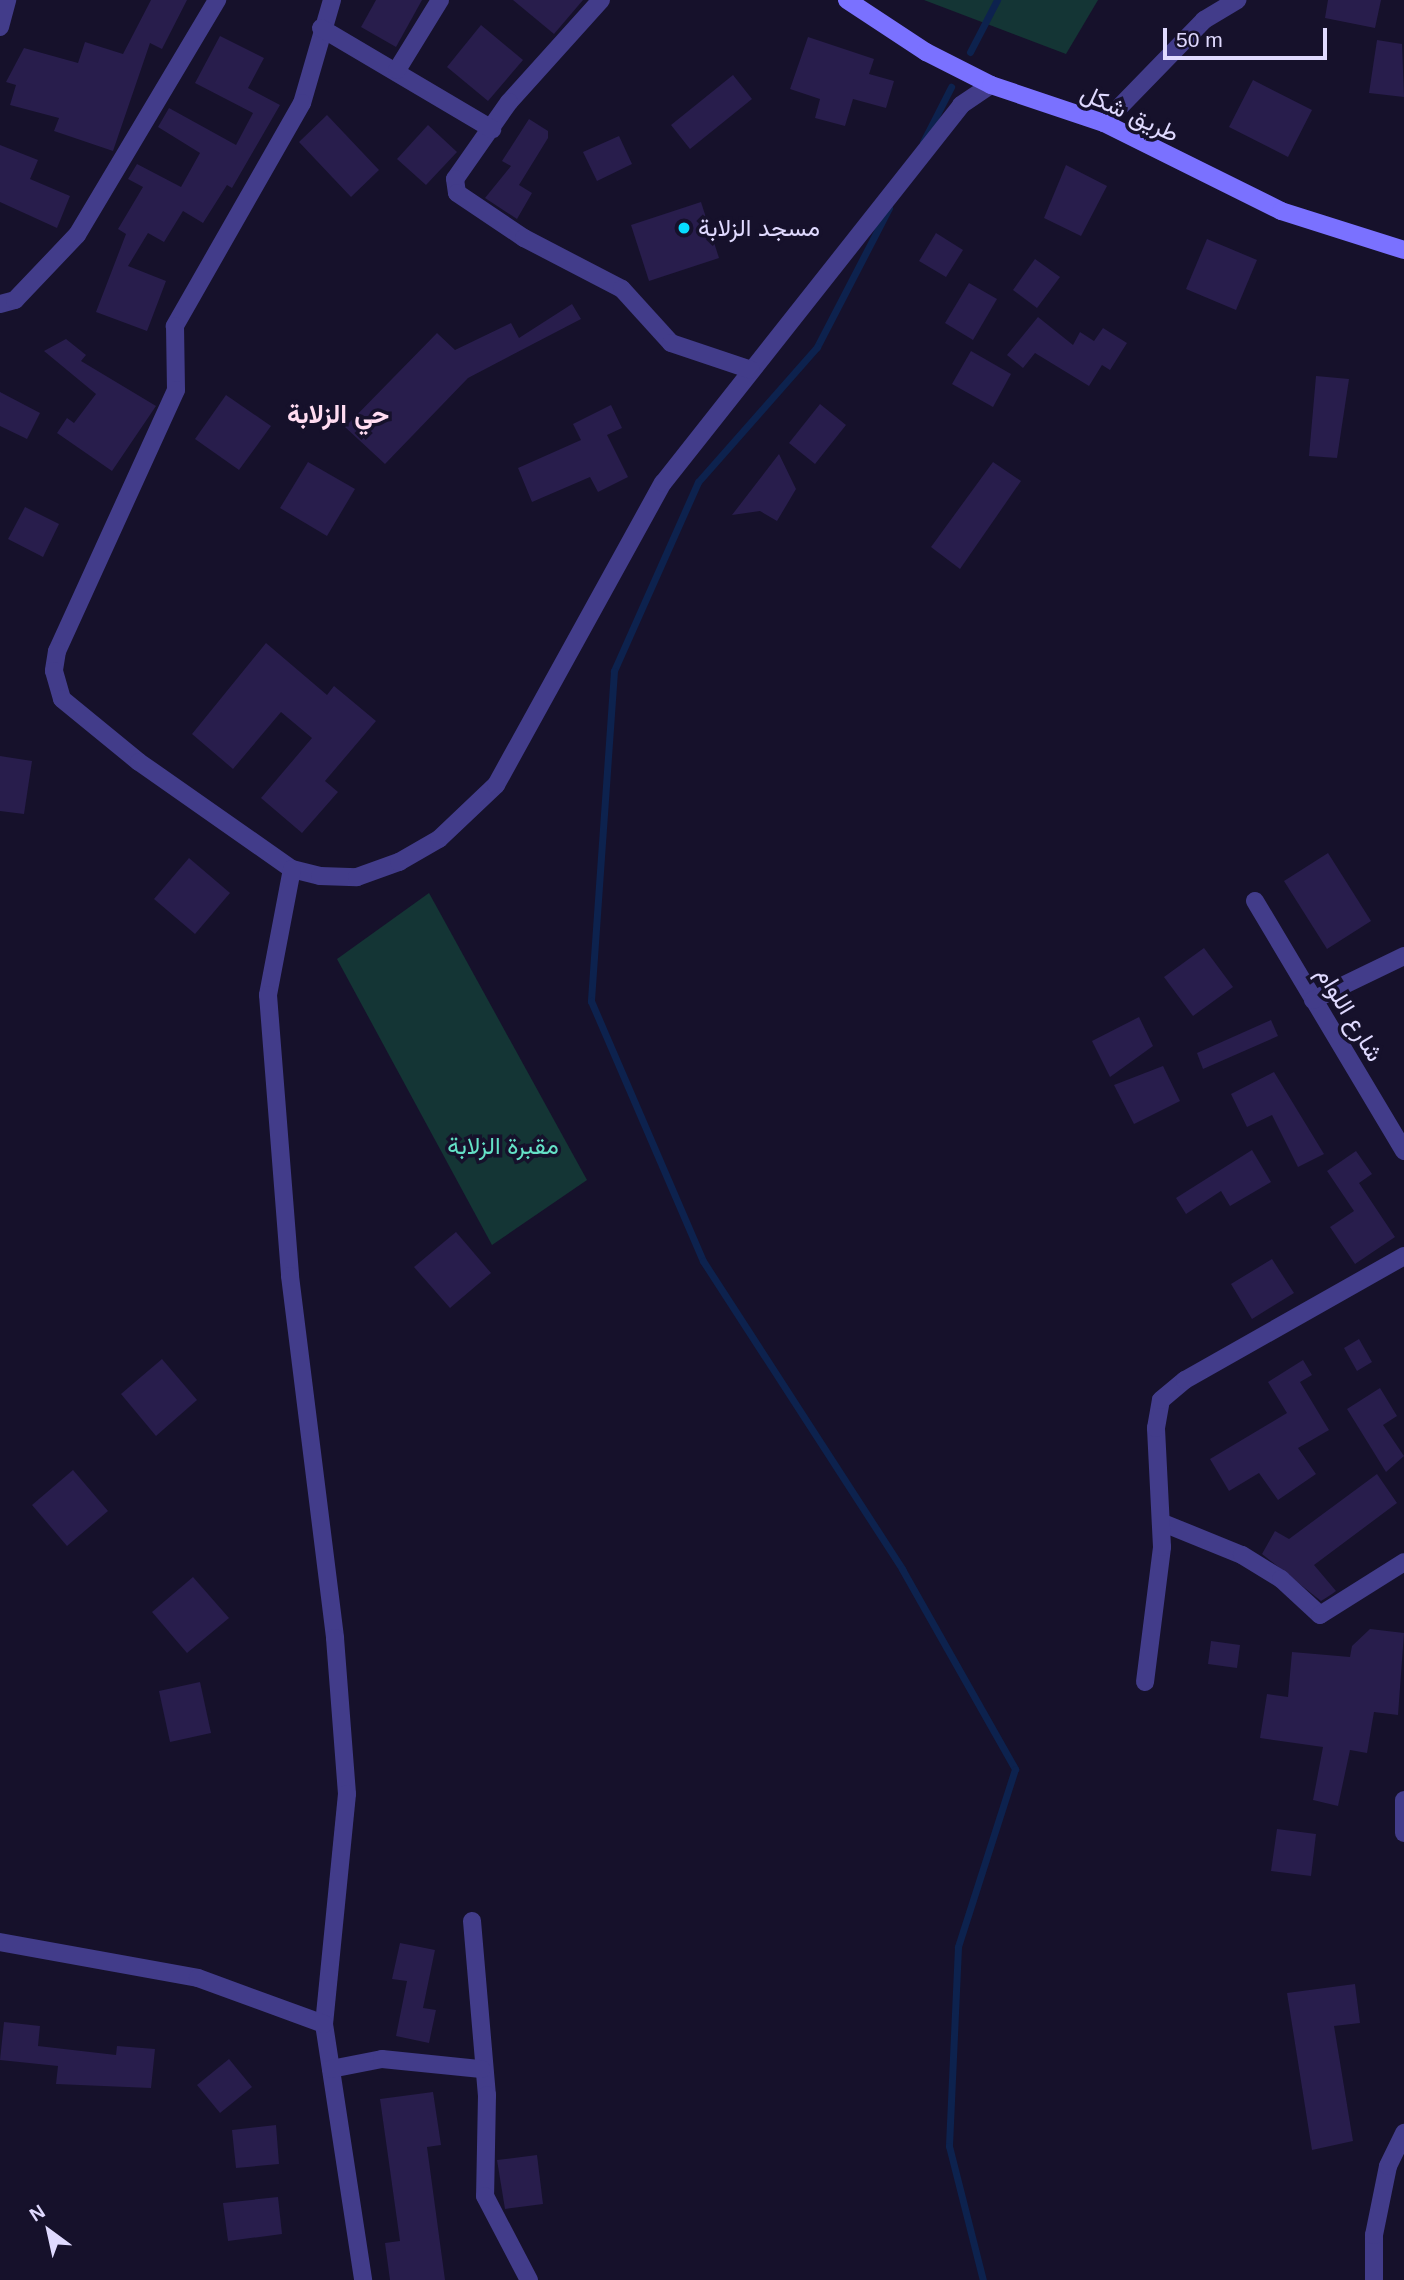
<!DOCTYPE html>
<meta charset="utf-8">
<style>
body{margin:0}
#map{position:relative;width:1404px;height:2280px;overflow:hidden;background:#16112b;font-family:Helvetica,Vazirmatn,sans-serif}
div>[style]{position:absolute}
[style*='--x']{left:calc(var(--x)*1px);top:calc(var(--y)*1px);width:calc(var(--w)*1px);rotate:calc(var(--a)*1deg)}
.green>*{inset:0;background:#143535}
.stream>*{height:7px;margin:-3.5px;padding:0 3.5px;transform-origin:3.5px;border-radius:3.5px;background:#0d224e}
.building>*{inset:0;background:#281d4c}
.street>*{height:18px;margin:-9px;padding:0 9px;transform-origin:9px;border-radius:9px;background:#423c8a}
.secondary>*{height:18px;margin:-9px;padding:0 9px;transform-origin:9px;border-radius:9px;background:#7a71ff}
.dots>*{width:19px;height:19px;translate:-50% -50%;box-sizing:border-box;border:4px solid #16112b;border-radius:50%}
span{translate:-50% -50%;white-space:nowrap;text-align:center;line-height:1.15;-webkit-text-stroke:7px #16112b;paint-order:stroke}
.street-label{font-size:24px;color:#e0daff}
.poi-label{font-size:24px;color:#e0daff}
.left{translate:0 -50%;text-align:left}
.park-label{font-size:24px;color:#64e1c6}
.neighbourhood-label{font-size:26px;color:#ffdcf1;font-weight:700}
.north{position:absolute;left:14px;top:2196px;width:70px;height:70px;-webkit-text-stroke:5px #16112b;paint-order:stroke;rotate:327deg;font-size:19px;font-weight:700;line-height:28px;text-align:center;color:#e0daff}
.north::after{content:'';display:block;margin:auto;width:24px;height:32px;background:#e0daff;clip-path:polygon(50% 0,100% 100%,50% 72%,0 100%)}
.scale{position:absolute;left:1163px;top:28px;width:164px;height:32px;box-sizing:border-box;border:4px solid #e0daff;border-top:0;padding-left:9px;font-size:21px;line-height:24px;white-space:nowrap;color:#e0daff;-webkit-text-stroke:5px #16112b;paint-order:stroke}
</style>
<div id="map">
<div class="green">
<i style="clip-path:polygon(924px 0,1098px 0,1066px 54px)"></i>
<i style="clip-path:polygon(429px 893px,587px 1180px,492px 1245px,337px 959px)"></i>
</div>
<div class="stream">
<i style="--x:970;--y:52;--w:59;--a:-62.6"></i>
<i style="--x:923;--y:142;--w:62;--a:-63"></i>
<i style="--x:889;--y:208;--w:157;--a:117.4"></i>
<i style="--x:817;--y:347;--w:180;--a:131.4"></i>
<i style="--x:698;--y:482;--w:207;--a:114"></i>
<i style="--x:614;--y:671;--w:331;--a:94"></i>
<i style="--x:591;--y:1001;--w:283;--a:66.7"></i>
<i style="--x:703;--y:1261;--w:367;--a:57.1"></i>
<i style="--x:902;--y:1569;--w:230;--a:60.5"></i>
<i style="--x:1015;--y:1769;--w:187;--a:107.8"></i>
<i style="--x:958;--y:1947;--w:199;--a:92.6"></i>
<i style="--x:949;--y:2146;--w:138;--a:75.8"></i>
</div>
<div class="building">
<i style="clip-path:polygon(151px 0,187px 0,162px 49px,150px 43px,113px 151px,54px 131px,59px 118px,10px 105px,16px 85px,6px 82px,24px 48px,78px 63px,85px 42px,123px 54px)"></i>
<i style="clip-path:polygon(376px 0,422px 0,396px 47px,361px 27px)"></i>
<i style="clip-path:polygon(513px 0,583px 0,554px 34px)"></i>
<i style="clip-path:polygon(1328px 0,1381px 0,1375px 28px,1325px 18px)"></i>
<i style="clip-path:polygon(481px 25px,523px 60px,488px 101px,447px 67px)"></i>
<i style="clip-path:polygon(220px 36px,264px 58px,248px 88px,280px 105px,232px 188px,227px 185px,203px 223px,183px 211px,164px 242px,148px 233px,128px 266px,166px 281px,147px 331px,96px 312px,126px 234px,118px 229px,143px 187px,128px 179px,137px 164px,181px 187px,200px 153px,158px 127px,169px 108px,236px 145px,253px 113px,195px 83px)"></i>
<i style="clip-path:polygon(808px 37px,874px 59px,869px 74px,894px 81px,886px 108px,853px 99px,845px 126px,815px 118px,820px 99px,790px 89px)"></i>
<i style="clip-path:polygon(1377px 40px,1402px 44px,1404px 97px,1369px 93px)"></i>
<i style="clip-path:polygon(733px 75px,752px 99px,690px 149px,671px 125px)"></i>
<i style="clip-path:polygon(1253px 80px,1312px 110px,1288px 157px,1229px 127px)"></i>
<i style="clip-path:polygon(327px 115px,379px 170px,351px 197px,299px 142px)"></i>
<i style="clip-path:polygon(529px 119px,548px 131px,548px 138px,519px 185px,532px 193px,517px 219px,485px 198px,511px 166px,502px 161px)"></i>
<i style="clip-path:polygon(428px 125px,457px 152px,426px 185px,397px 159px)"></i>
<i style="clip-path:polygon(619px 136px,632px 164px,597px 181px,583px 152px)"></i>
<i style="clip-path:polygon(0 145px,38px 160px,30px 179px,70px 196px,57px 228px,0 202px)"></i>
<i style="clip-path:polygon(1066px 165px,1107px 186px,1081px 236px,1044px 218px)"></i>
<i style="clip-path:polygon(701px 202px,719px 258px,649px 281px,631px 225px)"></i>
<i style="clip-path:polygon(936px 233px,963px 250px,946px 277px,919px 261px)"></i>
<i style="clip-path:polygon(1207px 239px,1257px 260px,1236px 310px,1186px 289px)"></i>
<i style="clip-path:polygon(1035px 259px,1060px 277px,1037px 308px,1013px 290px)"></i>
<i style="clip-path:polygon(969px 283px,997px 299px,973px 340px,945px 323px)"></i>
<i style="clip-path:polygon(572px 304px,581px 319px,468px 378px,385px 464px,345px 427px,437px 333px,455px 350px,511px 323px,519px 338px)"></i>
<i style="clip-path:polygon(1038px 317px,1073px 345px,1080px 332px,1094px 341px,1103px 328px,1127px 343px,1110px 370px,1102px 365px,1089px 386px,1035px 353px,1023px 368px,1007px 355px)"></i>
<i style="clip-path:polygon(66px 339px,86px 355px,81px 361px,156px 406px,112px 471px,57px 433px,67px 418px,74px 423px,96px 394px,44px 351px)"></i>
<i style="clip-path:polygon(971px 351px,1011px 374px,993px 407px,952px 384px)"></i>
<i style="clip-path:polygon(1316px 376px,1349px 379px,1337px 458px,1309px 456px)"></i>
<i style="clip-path:polygon(0 392px,40px 413px,27px 439px,0 426px)"></i>
<i style="clip-path:polygon(226px 395px,271px 426px,239px 470px,195px 439px)"></i>
<i style="clip-path:polygon(820px 404px,846px 425px,815px 464px,789px 443px)"></i>
<i style="clip-path:polygon(611px 405px,622px 428px,607px 435px,628px 477px,598px 492px,590px 477px,532px 502px,518px 468px,581px 440px,573px 424px)"></i>
<i style="clip-path:polygon(779px 454px,796px 489px,777px 521px,760px 511px,732px 515px)"></i>
<i style="clip-path:polygon(308px 462px,355px 489px,327px 536px,280px 508px)"></i>
<i style="clip-path:polygon(993px 462px,1021px 481px,960px 569px,931px 547px)"></i>
<i style="clip-path:polygon(25px 507px,59px 524px,43px 557px,8px 539px)"></i>
<i style="clip-path:polygon(266px 643px,327px 695px,334px 686px,376px 721px,325px 781px,338px 792px,302px 833px,261px 798px,312px 738px,281px 712px,233px 769px,192px 734px)"></i>
<i style="clip-path:polygon(0 756px,32px 761px,24px 814px,0 811px)"></i>
<i style="clip-path:polygon(1328px 853px,1371px 921px,1327px 949px,1284px 881px)"></i>
<i style="clip-path:polygon(189px 858px,230px 893px,195px 934px,154px 899px)"></i>
<i style="clip-path:polygon(1204px 948px,1233px 987px,1193px 1016px,1164px 977px)"></i>
<i style="clip-path:polygon(1139px 1017px,1153px 1046px,1110px 1077px,1092px 1041px)"></i>
<i style="clip-path:polygon(1271px 1020px,1278px 1036px,1203px 1069px,1197px 1053px)"></i>
<i style="clip-path:polygon(1163px 1066px,1180px 1101px,1134px 1124px,1114px 1085px)"></i>
<i style="clip-path:polygon(1274px 1072px,1324px 1154px,1298px 1167px,1272px 1115px,1247px 1127px,1231px 1094px)"></i>
<i style="clip-path:polygon(1252px 1150px,1271px 1182px,1230px 1206px,1221px 1191px,1186px 1214px,1176px 1198px)"></i>
<i style="clip-path:polygon(1356px 1151px,1372px 1174px,1359px 1183px,1395px 1237px,1355px 1264px,1330px 1227px,1354px 1211px,1327px 1171px)"></i>
<i style="clip-path:polygon(456px 1232px,491px 1273px,450px 1308px,414px 1267px)"></i>
<i style="clip-path:polygon(1272px 1259px,1294px 1293px,1252px 1319px,1231px 1284px)"></i>
<i style="clip-path:polygon(1359px 1339px,1372px 1362px,1357px 1371px,1344px 1348px)"></i>
<i style="clip-path:polygon(162px 1359px,197px 1400px,156px 1436px,121px 1394px)"></i>
<i style="clip-path:polygon(1303px 1360px,1312px 1375px,1300px 1382px,1329px 1430px,1298px 1448px,1316px 1474px,1278px 1500px,1259px 1473px,1229px 1491px,1210px 1459px,1287px 1413px,1268px 1382px)"></i>
<i style="clip-path:polygon(1380px 1388px,1397px 1416px,1383px 1425px,1404px 1456px,1386px 1472px,1347px 1409px)"></i>
<i style="clip-path:polygon(73px 1470px,108px 1511px,67px 1546px,32px 1505px)"></i>
<i style="clip-path:polygon(1377px 1474px,1397px 1503px,1314px 1565px,1336px 1591px,1332px 1594px,1321px 1601px,1262px 1554px,1275px 1531px,1289px 1539px)"></i>
<i style="clip-path:polygon(193px 1577px,229px 1618px,187px 1653px,152px 1612px)"></i>
<i style="clip-path:polygon(1370px 1629px,1404px 1633px,1398px 1715px,1374px 1712px,1367px 1753px,1350px 1750px,1338px 1806px,1313px 1800px,1323px 1747px,1260px 1738px,1267px 1694px,1288px 1697px,1292px 1652px,1350px 1657px,1352px 1646px)"></i>
<i style="clip-path:polygon(1211px 1641px,1240px 1645px,1237px 1668px,1208px 1664px)"></i>
<i style="clip-path:polygon(200px 1682px,211px 1733px,170px 1742px,159px 1691px)"></i>
<i style="clip-path:polygon(1277px 1829px,1316px 1834px,1311px 1876px,1271px 1871px)"></i>
<i style="clip-path:polygon(400px 1943px,435px 1950px,423px 2008px,436px 2010px,429px 2043px,396px 2036px,407px 1981px,392px 1979px)"></i>
<i style="clip-path:polygon(1355px 1984px,1360px 2023px,1334px 2026px,1353px 2141px,1312px 2150px,1287px 1993px)"></i>
<i style="clip-path:polygon(4px 2022px,40px 2026px,38px 2046px,116px 2055px,117px 2046px,155px 2049px,151px 2088px,56px 2084px,58px 2066px,0 2060px)"></i>
<i style="clip-path:polygon(229px 2059px,252px 2087px,220px 2113px,197px 2085px)"></i>
<i style="clip-path:polygon(433px 2092px,441px 2145px,427px 2147px,445px 2280px,390px 2280px,385px 2243px,400px 2241px,380px 2099px)"></i>
<i style="clip-path:polygon(276px 2125px,279px 2164px,236px 2168px,232px 2130px)"></i>
<i style="clip-path:polygon(537px 2155px,543px 2204px,505px 2209px,497px 2160px)"></i>
<i style="clip-path:polygon(278px 2197px,282px 2234px,228px 2241px,223px 2203px)"></i>
</div>
<div class="street">
<i style="--x:332;--y:0;--w:107;--a:106.2"></i>
<i style="--x:302;--y:103;--w:257;--a:119.7"></i>
<i style="--x:175;--y:326;--w:64;--a:89.1"></i>
<i style="--x:176;--y:390;--w:287;--a:114.5"></i>
<i style="--x:57;--y:651;--w:20;--a:99"></i>
<i style="--x:54;--y:671;--w:29;--a:74"></i>
<i style="--x:62;--y:699;--w:99;--a:39.3"></i>
<i style="--x:139;--y:762;--w:187;--a:35"></i>
<i style="--x:292;--y:869;--w:29;--a:14"></i>
<i style="--x:320;--y:876;--w:37;--a:2"></i>
<i style="--x:357;--y:877;--w:45;--a:-19.7"></i>
<i style="--x:399;--y:862;--w:46;--a:-29.9"></i>
<i style="--x:439;--y:839;--w:79;--a:-43.5"></i>
<i style="--x:496;--y:785;--w:345;--a:-61.1"></i>
<i style="--x:663;--y:483;--w:481;--a:-51.7"></i>
<i style="--x:961;--y:105;--w:36;--a:-34"></i>
<i style="--x:601;--y:0;--w:137;--a:132"></i>
<i style="--x:509;--y:102;--w:94;--a:125"></i>
<i style="--x:455;--y:179;--w:14;--a:82"></i>
<i style="--x:457;--y:193;--w:81;--a:33.9"></i>
<i style="--x:524;--y:238;--w:110;--a:27.5"></i>
<i style="--x:622;--y:289;--w:73;--a:47.8"></i>
<i style="--x:671;--y:343;--w:84;--a:18.6"></i>
<i style="--x:0;--y:27;--w:28;--a:-75"></i>
<i style="--x:321;--y:28;--w:199;--a:30.6"></i>
<i style="--x:397;--y:70;--w:82;--a:-58.4"></i>
<i style="--x:1104;--y:123;--w:144;--a:-45.8"></i>
<i style="--x:1204;--y:20;--w:39;--a:-31"></i>
<i style="--x:0;--y:304;--w:16;--a:-15"></i>
<i style="--x:15;--y:300;--w:90;--a:-46.4"></i>
<i style="--x:77;--y:235;--w:274;--a:-59.2"></i>
<i style="--x:292;--y:869;--w:128;--a:100.8"></i>
<i style="--x:268;--y:995;--w:282;--a:85.5"></i>
<i style="--x:290;--y:1276;--w:365;--a:82.9"></i>
<i style="--x:335;--y:1638;--w:156;--a:85.6"></i>
<i style="--x:347;--y:1794;--w:231;--a:95.7"></i>
<i style="--x:324;--y:2024;--w:259;--a:81.3"></i>
<i style="--x:1255;--y:901;--w:291;--a:59.2"></i>
<i style="--x:1313;--y:1000;--w:101;--a:-25.8"></i>
<i style="--x:1163;--y:1523;--w:85;--a:22.1"></i>
<i style="--x:1242;--y:1555;--w:46;--a:31.6"></i>
<i style="--x:1281;--y:1579;--w:53;--a:42.7"></i>
<i style="--x:1320;--y:1615;--w:99;--a:-32.2"></i>
<i style="--x:1145;--y:1682;--w:136;--a:-82.8"></i>
<i style="--x:1162;--y:1547;--w:119;--a:-92.9"></i>
<i style="--x:1156;--y:1428;--w:28;--a:-80"></i>
<i style="--x:1161;--y:1400;--w:31;--a:-40"></i>
<i style="--x:1185;--y:1380;--w:252;--a:-29.5"></i>
<i style="--x:1404;--y:1800;--w:33;--a:90"></i>
<i style="--x:472;--y:1921;--w:175;--a:85.1"></i>
<i style="--x:487;--y:2095;--w:101;--a:91.1"></i>
<i style="--x:485;--y:2196;--w:95;--a:62.4"></i>
<i style="--x:0;--y:1942;--w:201;--a:10.3"></i>
<i style="--x:198;--y:1978;--w:134;--a:20.1"></i>
<i style="--x:331;--y:2069;--w:52;--a:-11.1"></i>
<i style="--x:382;--y:2059;--w:100;--a:5.8"></i>
<i style="--x:1374;--y:2280;--w:45;--a:-90"></i>
<i style="--x:1374;--y:2235;--w:70;--a:-78.5"></i>
<i style="--x:1388;--y:2166;--w:37;--a:-64"></i>
</div>
<div class="secondary">
<i style="--x:847;--y:0;--w:95;--a:33.4"></i>
<i style="--x:926;--y:52;--w:73;--a:26.9"></i>
<i style="--x:991;--y:85;--w:119;--a:18.6"></i>
<i style="--x:1104;--y:123;--w:198;--a:26.4"></i>
<i style="--x:1281;--y:211;--w:129;--a:17.6"></i>
</div>
<div class="dots">
<i style="left:684px;top:228px;background:#06ddff"></i>
</div>
<div class="street-label">
<span style="left:1130px;top:113px;rotate:25deg">طريق شكل</span>
<span style="left:1350px;top:1014px;rotate:59deg">شارع اللوام</span>
</div>
<div class="poi-label">
<span class="left" style="left:698px;top:228px">مسجد الزلابة</span>
</div>
<div class="park-label">
<span style="left:503px;top:1146px">مقبرة الزلابة</span>
</div>
<div class="neighbourhood-label">
<span style="left:338px;top:415px">حي الزلابة</span>
</div>
<div class="north">N</div>
<div class="scale">50 m</div>
</div>
